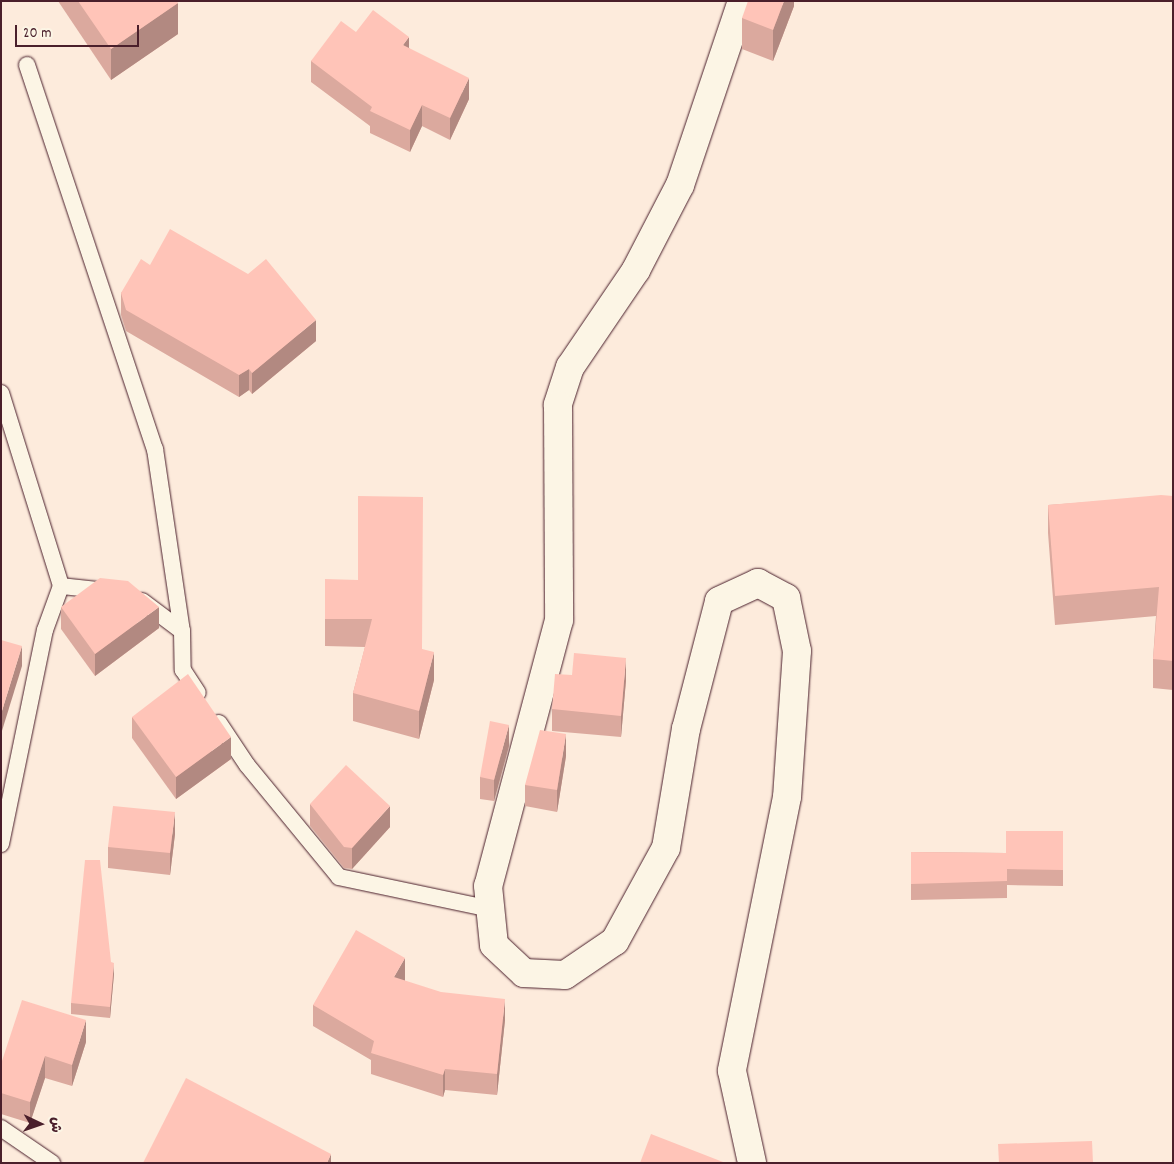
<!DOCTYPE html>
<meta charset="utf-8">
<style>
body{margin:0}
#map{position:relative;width:1174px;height:1164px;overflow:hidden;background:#fdebdc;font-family:Dekko,"Playpen Sans Arabic",sans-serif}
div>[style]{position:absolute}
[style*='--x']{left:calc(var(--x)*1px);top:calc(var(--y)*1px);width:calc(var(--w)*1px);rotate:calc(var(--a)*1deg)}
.roads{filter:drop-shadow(0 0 1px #4a1f2b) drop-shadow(0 0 1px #4a1f2b)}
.service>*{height:16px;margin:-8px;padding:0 8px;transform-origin:8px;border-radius:8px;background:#fcf5e5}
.minor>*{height:28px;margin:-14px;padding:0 14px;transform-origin:14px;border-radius:14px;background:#fcf5e5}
.wall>*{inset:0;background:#dba99e}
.shaded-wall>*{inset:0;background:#b28981}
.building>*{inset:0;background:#ffc4b8}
span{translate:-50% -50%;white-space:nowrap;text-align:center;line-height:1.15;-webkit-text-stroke:4px #fcf5e5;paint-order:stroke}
.frame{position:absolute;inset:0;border:2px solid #4a1f2b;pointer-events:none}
.north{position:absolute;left:15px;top:1099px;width:50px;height:50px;-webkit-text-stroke:4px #fcf5e5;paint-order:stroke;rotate:93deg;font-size:14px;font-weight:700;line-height:20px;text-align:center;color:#4a1f2b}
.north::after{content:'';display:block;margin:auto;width:18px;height:22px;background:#4a1f2b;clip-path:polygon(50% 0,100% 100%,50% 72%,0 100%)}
.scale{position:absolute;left:15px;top:25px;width:124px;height:22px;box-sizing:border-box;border:2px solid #4a1f2b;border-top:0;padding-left:6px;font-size:15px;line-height:18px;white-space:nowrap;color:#4a1f2b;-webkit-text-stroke:4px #fcf5e5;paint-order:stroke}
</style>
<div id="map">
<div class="roads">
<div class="service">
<i style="--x:27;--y:65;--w:405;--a:71.6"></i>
<i style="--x:155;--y:449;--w:184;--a:81.6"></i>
<i style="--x:182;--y:631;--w:39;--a:89"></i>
<i style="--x:183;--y:670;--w:27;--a:57"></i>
<i style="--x:1;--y:393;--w:202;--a:72.7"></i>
<i style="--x:142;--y:601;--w:50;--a:36.9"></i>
<i style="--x:219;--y:723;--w:50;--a:56.3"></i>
<i style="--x:247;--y:765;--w:145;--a:50.6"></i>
<i style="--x:339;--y:877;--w:155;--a:11.9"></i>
<i style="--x:1;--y:844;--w:218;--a:-78.4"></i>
<i style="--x:45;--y:630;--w:47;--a:-70"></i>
<i style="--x:61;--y:586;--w:47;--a:6.1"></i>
<i style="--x:1;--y:1128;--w:62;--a:34.5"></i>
</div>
<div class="minor">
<i style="--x:742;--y:1;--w:194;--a:108.6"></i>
<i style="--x:680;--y:185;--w:96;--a:117.4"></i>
<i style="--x:636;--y:270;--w:117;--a:124.2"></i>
<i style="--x:570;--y:367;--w:40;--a:108"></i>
<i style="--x:558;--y:405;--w:215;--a:89.7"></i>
<i style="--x:559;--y:620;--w:275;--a:104.9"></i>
<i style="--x:488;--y:886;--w:59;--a:84.2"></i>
<i style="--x:494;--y:945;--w:41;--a:43"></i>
<i style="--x:524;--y:973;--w:41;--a:2.8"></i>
<i style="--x:565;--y:975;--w:60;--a:-34.2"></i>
<i style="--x:615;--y:941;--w:106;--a:-61.3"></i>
<i style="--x:666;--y:848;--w:121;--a:-80.5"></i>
<i style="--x:686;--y:729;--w:132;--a:-75.5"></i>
<i style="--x:719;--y:601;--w:43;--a:-24.8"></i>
<i style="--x:758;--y:583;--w:32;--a:28"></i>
<i style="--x:786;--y:598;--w:54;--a:78.3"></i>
<i style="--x:797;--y:651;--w:146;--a:93.9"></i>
<i style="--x:787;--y:797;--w:279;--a:101.4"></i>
<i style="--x:732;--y:1071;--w:94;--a:77.7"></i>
</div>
</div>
<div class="wall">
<i style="clip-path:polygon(58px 1px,177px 1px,178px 34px,111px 80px)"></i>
<i style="clip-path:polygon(794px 1px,794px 6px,773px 61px,742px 49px,742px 18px)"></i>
<i style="clip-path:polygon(356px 32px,409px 48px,469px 99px,450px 140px,422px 126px,410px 152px,370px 133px,370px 126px,311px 82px,311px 61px)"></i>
<i style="clip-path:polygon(150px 265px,316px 341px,252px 394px,249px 390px,239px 397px,126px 331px,121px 315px,121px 293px)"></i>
<i style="clip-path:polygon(1173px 496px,1173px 690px,1153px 688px,1153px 659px,1156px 616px,1055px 625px,1048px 533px,1048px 505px)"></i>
<i style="clip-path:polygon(325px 579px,422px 649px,434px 680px,419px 739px,353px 721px,353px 693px,365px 647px,325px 646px)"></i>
<i style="clip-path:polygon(61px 607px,159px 628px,95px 676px,61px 629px)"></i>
<i style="clip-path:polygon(626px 680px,621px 737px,552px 731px,552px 709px)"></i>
<i style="clip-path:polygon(132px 717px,231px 759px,176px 799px,132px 738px)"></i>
<i style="clip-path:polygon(509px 746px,494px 801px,480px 799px,480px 777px)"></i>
<i style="clip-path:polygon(566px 756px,557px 812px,525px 806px,525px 785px)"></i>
<i style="clip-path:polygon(310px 804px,390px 827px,352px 869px,344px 868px,310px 826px)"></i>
<i style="clip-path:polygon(1063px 831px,1063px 886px,1007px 885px,1007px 898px,911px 900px,911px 852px,1006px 853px)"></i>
<i style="clip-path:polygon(175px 834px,170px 875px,108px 868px,108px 847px)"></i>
<i style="clip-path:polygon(114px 974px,110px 1018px,71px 1014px,71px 1003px)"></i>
<i style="clip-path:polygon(405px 980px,405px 981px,505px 1020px,497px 1095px,445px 1090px,443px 1097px,371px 1074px,371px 1060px,313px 1026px,313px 1005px)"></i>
<i style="clip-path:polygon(86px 1042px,72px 1086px,45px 1078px,30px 1123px,1px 1114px,1px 1064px)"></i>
</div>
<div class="shaded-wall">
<i style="clip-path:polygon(784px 1px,794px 1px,794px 6px,773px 61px,773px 30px)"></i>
<i style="clip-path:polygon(178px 3px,178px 34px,111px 80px,111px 49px)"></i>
<i style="clip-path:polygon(409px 37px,409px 58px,403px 45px)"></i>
<i style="clip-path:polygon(469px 78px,469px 99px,450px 140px,450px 118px)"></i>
<i style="clip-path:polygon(422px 105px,422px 126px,410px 152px,410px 130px)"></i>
<i style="clip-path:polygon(316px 320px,316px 341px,252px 394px,252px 373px)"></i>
<i style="clip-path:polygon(249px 369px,249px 390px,239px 397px,239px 375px)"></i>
<i style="clip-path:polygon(159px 607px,159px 628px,95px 676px,95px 654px)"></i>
<i style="clip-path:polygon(22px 646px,22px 666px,1px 734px,1px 714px)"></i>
<i style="clip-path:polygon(434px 652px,434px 680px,419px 739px,419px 711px)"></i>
<i style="clip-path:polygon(626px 658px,626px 680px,621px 737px,621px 716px)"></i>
<i style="clip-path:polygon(509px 725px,509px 746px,494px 801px,494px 780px)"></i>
<i style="clip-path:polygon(566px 734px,566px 756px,557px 812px,557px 790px)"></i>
<i style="clip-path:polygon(231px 737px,231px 759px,176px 799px,176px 777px)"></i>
<i style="clip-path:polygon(390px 806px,390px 827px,352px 869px,352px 848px)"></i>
<i style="clip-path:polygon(175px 812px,175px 834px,170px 875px,170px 853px)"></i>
<i style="clip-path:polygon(405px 958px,405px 980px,394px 999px,394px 977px)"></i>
<i style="clip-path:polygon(114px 963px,114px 974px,110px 1018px,110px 1007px)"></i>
<i style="clip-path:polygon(505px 999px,505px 1020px,497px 1095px,497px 1074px)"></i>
<i style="clip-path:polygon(86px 1020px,86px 1042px,72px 1086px,72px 1065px)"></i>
<i style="clip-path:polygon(45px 1056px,45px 1078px,30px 1123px,30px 1102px)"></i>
<i style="clip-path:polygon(445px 1069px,445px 1090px,443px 1097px,443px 1075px)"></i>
<i style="clip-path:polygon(331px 1154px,331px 1163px,327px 1163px)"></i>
</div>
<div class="building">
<i style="clip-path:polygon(78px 1px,177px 1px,178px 3px,111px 49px)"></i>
<i style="clip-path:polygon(748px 1px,784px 1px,773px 30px,742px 18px)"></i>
<i style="clip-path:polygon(373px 10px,409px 37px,403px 45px,469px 78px,450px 118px,422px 105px,410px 130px,370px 111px,372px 107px,311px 61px,341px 21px,356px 32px)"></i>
<i style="clip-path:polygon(170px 229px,248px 274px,266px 259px,316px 320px,252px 373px,249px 369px,239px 375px,126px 310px,121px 293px,141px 259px,150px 265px)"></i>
<i style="clip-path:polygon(1161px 495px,1173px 496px,1173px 661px,1153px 659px,1159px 587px,1055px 596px,1048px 505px)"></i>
<i style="clip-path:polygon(358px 496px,423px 497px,422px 649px,434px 652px,419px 711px,353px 693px,372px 619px,325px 619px,325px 579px,358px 580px)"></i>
<i style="clip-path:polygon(100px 578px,128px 581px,159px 607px,95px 654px,61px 607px)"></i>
<i style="clip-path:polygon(1px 640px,22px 646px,1px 714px)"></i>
<i style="clip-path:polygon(574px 653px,626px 658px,621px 716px,552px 709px,555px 674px,572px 675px)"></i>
<i style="clip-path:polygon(188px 674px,231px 737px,176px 777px,132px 717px)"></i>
<i style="clip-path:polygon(490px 721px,509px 725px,494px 780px,480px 777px)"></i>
<i style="clip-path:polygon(540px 730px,566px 734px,557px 790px,525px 785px)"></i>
<i style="clip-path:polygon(346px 765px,390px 806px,352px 848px,344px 847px,310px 804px)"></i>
<i style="clip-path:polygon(113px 806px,175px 812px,170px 853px,108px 847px)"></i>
<i style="clip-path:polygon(1006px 831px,1063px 831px,1063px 870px,1007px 869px,1007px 881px,911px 884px,911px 852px,1006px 853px)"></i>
<i style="clip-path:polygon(85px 860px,100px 860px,111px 962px,114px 963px,110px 1007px,71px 1003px)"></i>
<i style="clip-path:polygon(356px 930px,405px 958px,394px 977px,441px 992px,505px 999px,497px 1074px,445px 1069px,443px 1075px,371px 1053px,374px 1041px,313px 1005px)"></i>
<i style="clip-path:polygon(22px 1000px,86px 1020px,72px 1065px,45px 1056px,30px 1102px,1px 1093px,1px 1064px)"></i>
<i style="clip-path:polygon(186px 1078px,331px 1154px,327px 1163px,143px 1163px)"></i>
<i style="clip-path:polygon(651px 1134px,723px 1162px,640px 1163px)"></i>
<i style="clip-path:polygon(1092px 1141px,1093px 1163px,999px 1163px,998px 1144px)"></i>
</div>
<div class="frame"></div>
<div class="north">ش</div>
<div class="scale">20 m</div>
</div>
